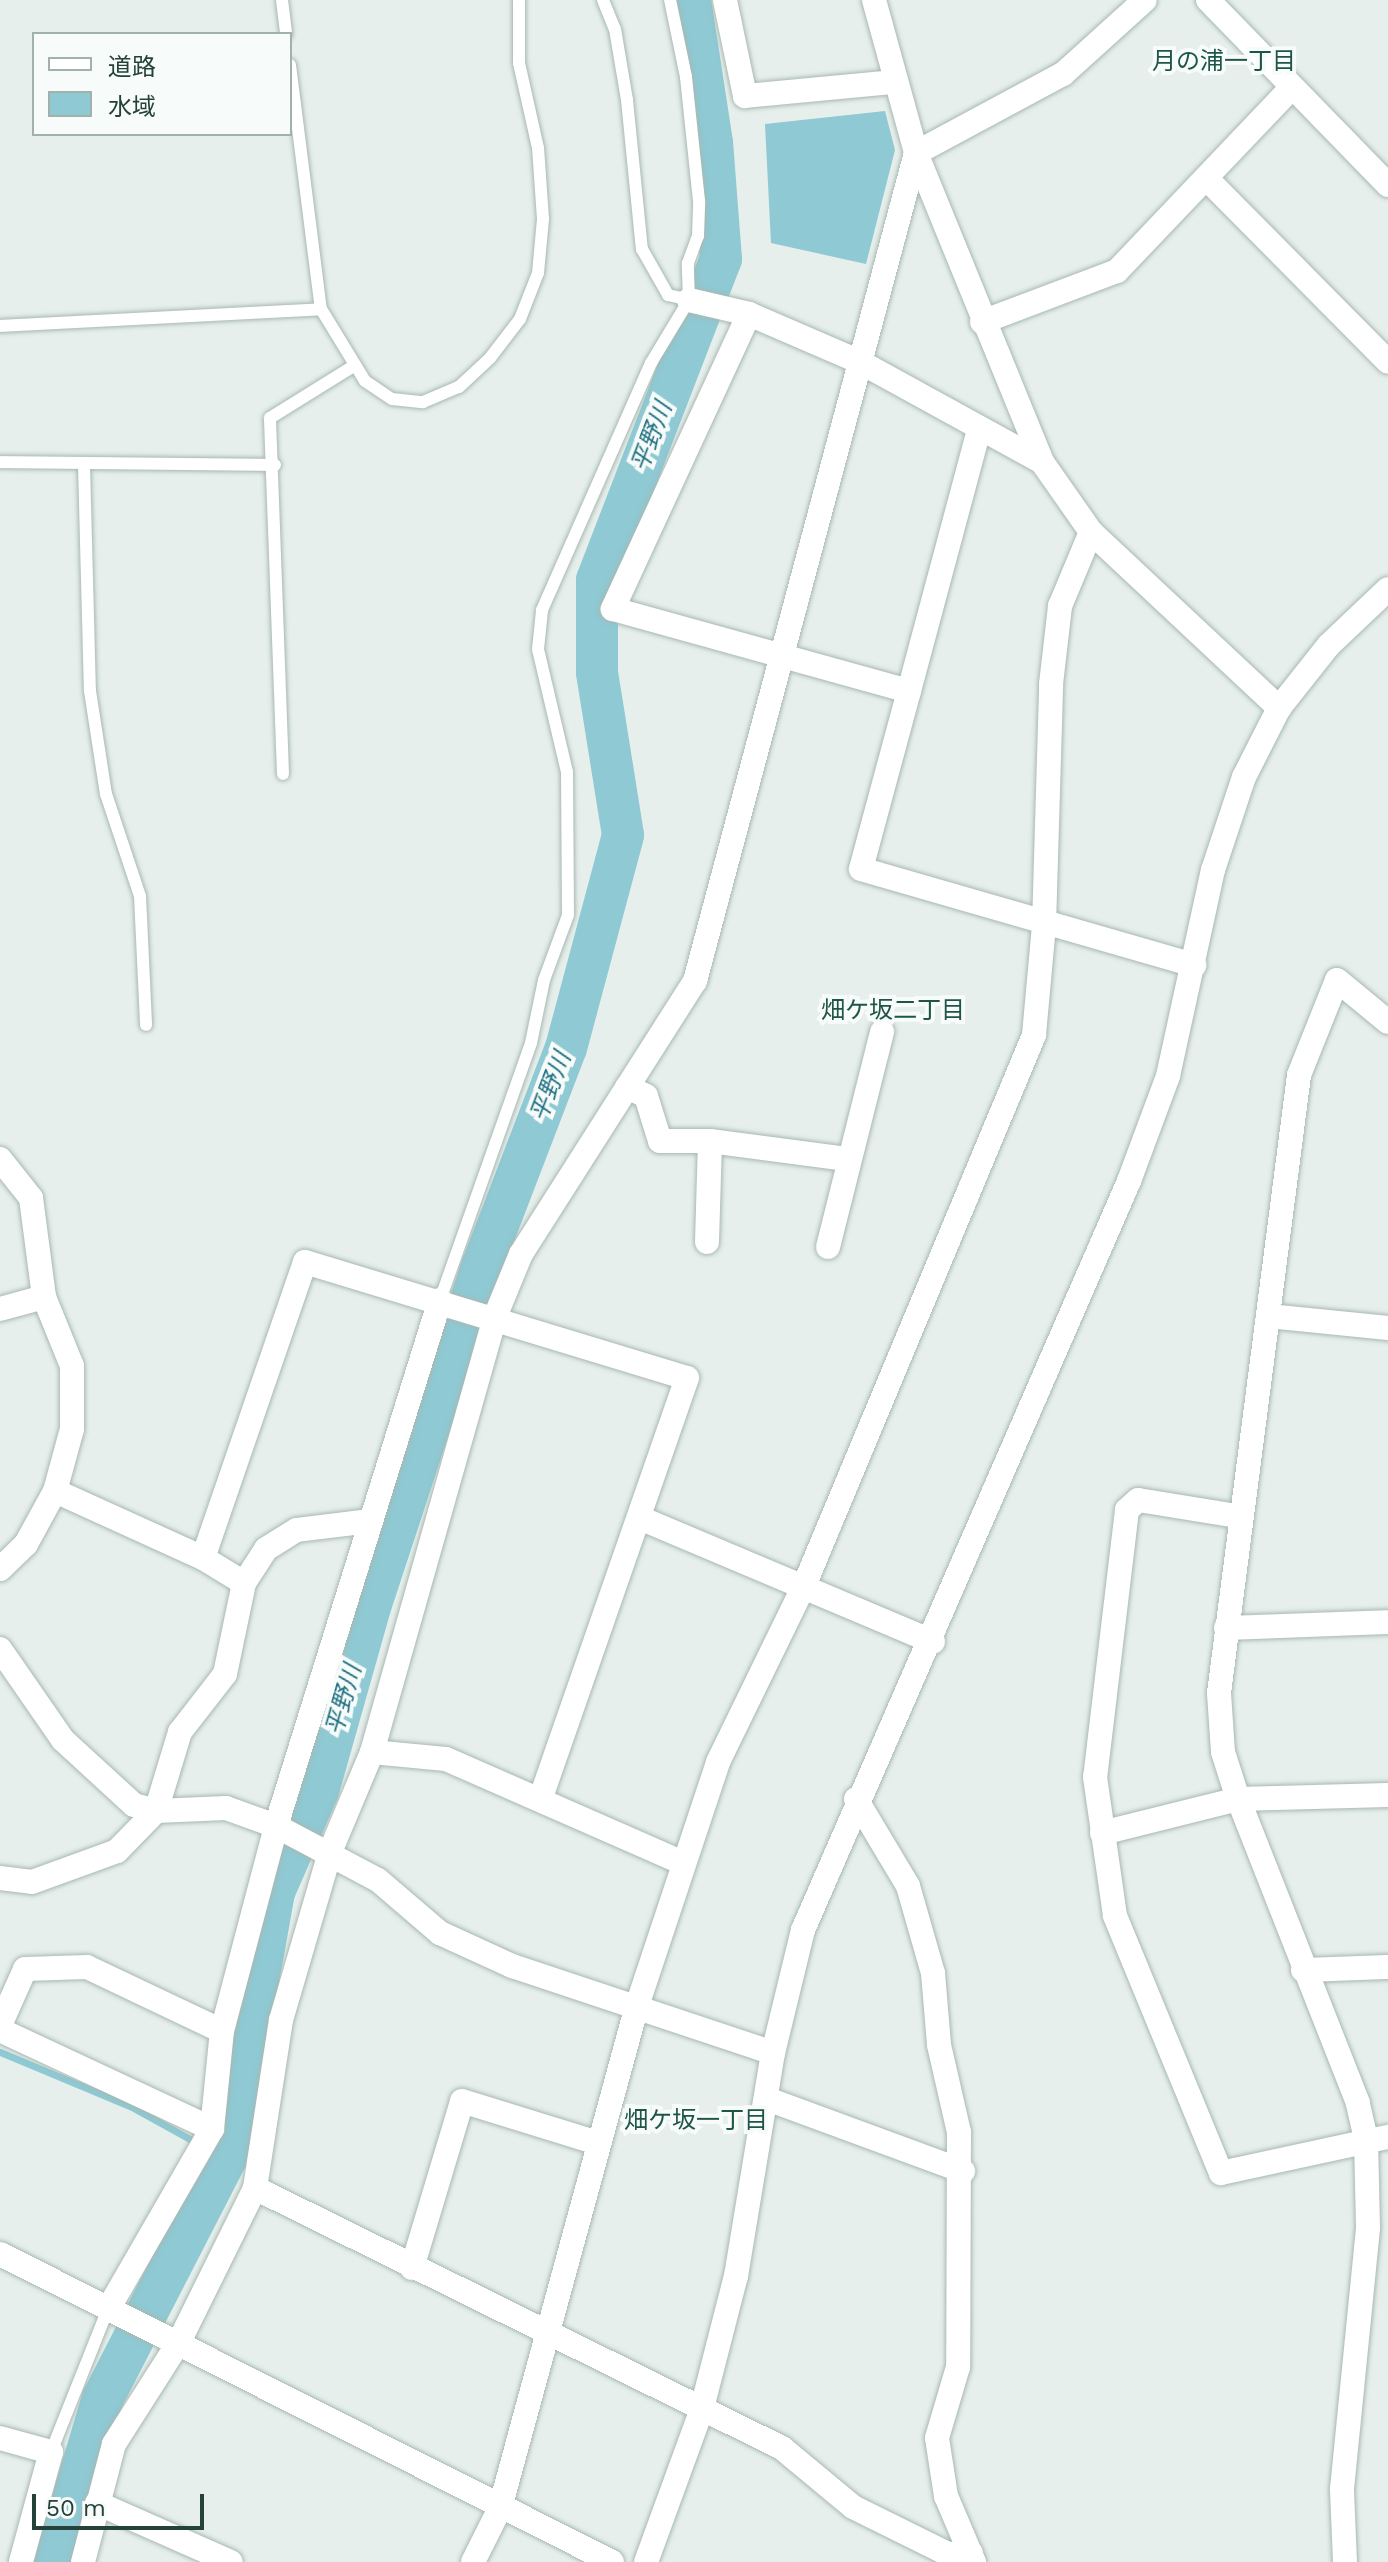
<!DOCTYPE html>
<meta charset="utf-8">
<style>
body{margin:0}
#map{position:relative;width:1388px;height:2562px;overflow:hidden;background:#e6efeb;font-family:"Work Sans","Noto Sans JP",sans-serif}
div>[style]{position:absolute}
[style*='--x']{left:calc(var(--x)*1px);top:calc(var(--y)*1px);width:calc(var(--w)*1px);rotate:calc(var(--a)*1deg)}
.water>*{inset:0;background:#8ec9d4}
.stream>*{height:7px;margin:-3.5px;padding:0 3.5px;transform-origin:3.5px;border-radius:3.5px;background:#8ec9d4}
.river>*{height:42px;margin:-21px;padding:0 21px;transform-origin:21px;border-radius:21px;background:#8ec9d4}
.roads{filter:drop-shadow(0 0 2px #a8b8b2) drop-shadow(0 0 2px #a8b8b2)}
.service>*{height:12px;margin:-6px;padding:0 6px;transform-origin:6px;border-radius:6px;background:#fff}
.minor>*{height:24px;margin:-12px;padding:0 12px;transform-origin:12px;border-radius:12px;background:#fff}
.tertiary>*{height:24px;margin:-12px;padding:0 12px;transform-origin:12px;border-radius:12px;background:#fff}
span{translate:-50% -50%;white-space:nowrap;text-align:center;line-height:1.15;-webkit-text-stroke:8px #f7fbf9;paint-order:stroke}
.neighbourhood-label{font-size:24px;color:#1f5548}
.water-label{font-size:24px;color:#1c6f80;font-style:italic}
.legend{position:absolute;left:32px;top:32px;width:260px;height:104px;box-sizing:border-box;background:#f7fbf9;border:2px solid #a3b1ad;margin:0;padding:10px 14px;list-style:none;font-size:24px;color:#24423a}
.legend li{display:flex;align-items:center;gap:16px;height:40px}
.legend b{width:40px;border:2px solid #a3b1ad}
.scale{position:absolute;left:32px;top:2494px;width:172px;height:36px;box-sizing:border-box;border:4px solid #24423a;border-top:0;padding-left:10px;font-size:24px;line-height:28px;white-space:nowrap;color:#24423a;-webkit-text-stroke:6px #f7fbf9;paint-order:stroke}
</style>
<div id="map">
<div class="water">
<i style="clip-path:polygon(885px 111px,895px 150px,866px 264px,771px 243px,765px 124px)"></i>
</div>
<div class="stream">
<i style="--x:0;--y:2052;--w:141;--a:22.6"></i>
<i style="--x:130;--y:2106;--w:110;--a:28.9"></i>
</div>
<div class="river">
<i style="--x:54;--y:2562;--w:171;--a:-73.4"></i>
<i style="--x:103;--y:2398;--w:269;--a:-62.8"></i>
<i style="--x:226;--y:2159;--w:271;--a:-79.8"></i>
<i style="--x:274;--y:1892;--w:110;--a:-66.5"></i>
<i style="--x:318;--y:1791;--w:194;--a:-74.2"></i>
<i style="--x:371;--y:1604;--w:358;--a:-71.8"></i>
<i style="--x:483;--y:1264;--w:231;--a:-69"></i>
<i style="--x:566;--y:1048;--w:220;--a:-75"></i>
<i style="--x:623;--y:835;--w:165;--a:-99.1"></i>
<i style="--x:597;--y:672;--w:92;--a:-90"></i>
<i style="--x:597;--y:580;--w:344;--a:-68.9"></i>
<i style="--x:721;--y:259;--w:116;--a:-94.4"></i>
<i style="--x:712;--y:143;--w:145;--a:-98.7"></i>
</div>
<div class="roads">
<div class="service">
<i style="--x:282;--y:0;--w:34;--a:83"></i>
<i style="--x:603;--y:0;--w:31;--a:68"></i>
<i style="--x:615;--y:29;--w:72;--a:80.4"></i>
<i style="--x:627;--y:100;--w:150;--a:84.3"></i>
<i style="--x:642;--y:249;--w:53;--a:60.5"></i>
<i style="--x:668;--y:295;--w:22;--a:13"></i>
<i style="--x:290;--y:65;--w:246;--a:82.8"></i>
<i style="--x:321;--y:309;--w:84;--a:58.6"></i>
<i style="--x:365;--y:381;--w:32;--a:34"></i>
<i style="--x:392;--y:399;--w:31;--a:6"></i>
<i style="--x:423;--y:402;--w:39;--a:-23"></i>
<i style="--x:459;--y:387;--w:42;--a:-43.1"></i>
<i style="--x:490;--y:358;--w:49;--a:-52.4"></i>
<i style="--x:520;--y:319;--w:49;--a:-68.6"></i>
<i style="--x:538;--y:273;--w:54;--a:-84.7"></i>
<i style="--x:543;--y:219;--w:71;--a:-94"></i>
<i style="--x:538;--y:148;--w:87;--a:-102.6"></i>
<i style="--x:519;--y:63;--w:63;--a:-90"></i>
<i style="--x:0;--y:326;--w:321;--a:-3"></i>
<i style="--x:0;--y:462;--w:275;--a:0.6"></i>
<i style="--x:84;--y:465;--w:226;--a:88.5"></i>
<i style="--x:90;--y:691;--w:104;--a:81.2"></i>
<i style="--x:106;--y:794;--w:108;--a:71.6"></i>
<i style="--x:140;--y:896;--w:129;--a:87.3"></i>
<i style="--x:283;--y:774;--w:356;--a:-92.1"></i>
<i style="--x:270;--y:418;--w:97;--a:-31.9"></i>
<i style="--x:440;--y:1300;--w:273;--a:-70.5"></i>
<i style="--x:531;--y:1043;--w:64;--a:-78.3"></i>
<i style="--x:544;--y:980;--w:69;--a:-69.7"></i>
<i style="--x:568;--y:915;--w:143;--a:-90.4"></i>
<i style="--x:567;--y:772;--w:126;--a:-103.3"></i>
<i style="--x:538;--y:649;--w:39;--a:-84"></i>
<i style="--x:542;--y:610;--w:270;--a:-66.2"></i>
<i style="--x:651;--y:363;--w:74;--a:-58.9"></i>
<i style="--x:689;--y:300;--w:37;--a:-92"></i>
<i style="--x:688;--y:263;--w:29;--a:-70"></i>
<i style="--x:698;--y:236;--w:35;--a:-88"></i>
<i style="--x:699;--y:201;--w:125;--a:-96"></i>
<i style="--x:686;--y:77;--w:79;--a:-101.7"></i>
<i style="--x:51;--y:2452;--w:154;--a:-68.3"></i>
</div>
<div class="minor">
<i style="--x:725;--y:0;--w:98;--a:78.2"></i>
<i style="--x:745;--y:96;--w:149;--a:-5.4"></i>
<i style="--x:874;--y:0;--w:159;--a:74.6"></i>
<i style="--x:916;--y:153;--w:334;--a:67.8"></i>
<i style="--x:1042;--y:462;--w:85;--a:55"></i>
<i style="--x:1091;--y:532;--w:258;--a:43.1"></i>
<i style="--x:1208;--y:0;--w:258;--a:45.8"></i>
<i style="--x:1207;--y:179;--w:257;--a:45.3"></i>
<i style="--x:689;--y:300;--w:62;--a:13.1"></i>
<i style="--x:749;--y:314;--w:123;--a:23.4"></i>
<i style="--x:749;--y:314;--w:325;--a:114.8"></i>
<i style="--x:613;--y:609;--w:307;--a:15.5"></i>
<i style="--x:909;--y:691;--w:270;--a:-75"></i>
<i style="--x:982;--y:322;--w:144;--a:-20.7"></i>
<i style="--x:1117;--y:271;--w:254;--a:-46.4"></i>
<i style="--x:909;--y:691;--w:184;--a:105.1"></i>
<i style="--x:861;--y:869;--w:347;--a:16.1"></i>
<i style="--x:627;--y:1087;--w:21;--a:25"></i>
<i style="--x:646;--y:1096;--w:47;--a:72.7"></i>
<i style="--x:660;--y:1141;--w:50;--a:0"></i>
<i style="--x:710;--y:1141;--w:138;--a:7.5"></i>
<i style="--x:0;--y:1159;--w:50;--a:51.5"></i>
<i style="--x:31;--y:1198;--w:100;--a:82.5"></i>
<i style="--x:44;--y:1297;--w:74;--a:67.9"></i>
<i style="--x:72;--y:1366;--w:63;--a:90"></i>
<i style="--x:72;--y:1429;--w:64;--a:105.3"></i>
<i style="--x:55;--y:1491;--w:60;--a:118.7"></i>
<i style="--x:26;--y:1544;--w:36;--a:136"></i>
<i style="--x:707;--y:1242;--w:101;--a:-88.3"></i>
<i style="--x:828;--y:1247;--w:222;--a:-75.9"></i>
<i style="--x:0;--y:1309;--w:46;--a:-15.3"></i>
<i style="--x:1268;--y:1316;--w:121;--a:5.7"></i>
<i style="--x:1237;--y:1516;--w:100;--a:-170.8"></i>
<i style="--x:1138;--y:1500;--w:15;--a:138"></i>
<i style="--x:1127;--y:1510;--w:269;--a:96.8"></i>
<i style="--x:1095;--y:1777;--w:140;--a:81.8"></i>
<i style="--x:1115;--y:1916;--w:278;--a:67.6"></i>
<i style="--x:1221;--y:2173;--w:171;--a:-12.2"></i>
<i style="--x:640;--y:1518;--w:318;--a:22.9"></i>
<i style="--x:203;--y:1558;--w:313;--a:-71"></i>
<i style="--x:305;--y:1262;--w:399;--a:16.9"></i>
<i style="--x:687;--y:1378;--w:446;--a:109.2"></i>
<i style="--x:244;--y:1583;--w:40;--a:-57.1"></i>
<i style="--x:266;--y:1549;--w:36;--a:-32"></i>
<i style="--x:297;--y:1530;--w:74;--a:-7"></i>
<i style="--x:1226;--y:1628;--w:162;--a:-2.1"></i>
<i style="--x:0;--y:1649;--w:111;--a:55.3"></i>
<i style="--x:63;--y:1740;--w:96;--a:42.5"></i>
<i style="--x:134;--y:1805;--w:23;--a:15"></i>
<i style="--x:156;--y:1811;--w:70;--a:-2.5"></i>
<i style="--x:226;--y:1808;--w:53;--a:19.8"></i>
<i style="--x:276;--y:1826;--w:115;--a:27.9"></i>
<i style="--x:378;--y:1880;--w:82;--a:40.5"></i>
<i style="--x:440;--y:1933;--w:79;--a:24.6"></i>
<i style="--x:512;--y:1966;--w:275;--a:18.4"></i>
<i style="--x:372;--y:1752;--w:74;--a:5.4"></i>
<i style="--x:446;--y:1759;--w:259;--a:23.7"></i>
<i style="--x:856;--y:1799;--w:101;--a:59.1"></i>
<i style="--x:908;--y:1886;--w:91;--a:74"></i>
<i style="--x:933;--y:1973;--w:72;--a:85.2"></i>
<i style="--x:939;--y:2045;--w:89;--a:77.1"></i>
<i style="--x:959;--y:2132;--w:235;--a:90.2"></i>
<i style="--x:958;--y:2367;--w:74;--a:106.5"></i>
<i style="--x:937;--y:2438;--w:59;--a:81.2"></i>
<i style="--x:946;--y:2496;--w:72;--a:67"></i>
<i style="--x:1102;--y:1833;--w:140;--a:-14"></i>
<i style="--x:1238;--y:1799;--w:150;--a:-1.5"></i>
<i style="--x:0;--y:1878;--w:32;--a:7"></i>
<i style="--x:32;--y:1882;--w:90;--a:-20"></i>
<i style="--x:117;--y:1851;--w:56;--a:-45.7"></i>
<i style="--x:156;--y:1811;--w:83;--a:-73.1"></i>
<i style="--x:180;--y:1732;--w:73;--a:-52.2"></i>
<i style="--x:225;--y:1674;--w:93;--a:-78.2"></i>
<i style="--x:244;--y:1583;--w:48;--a:-148.6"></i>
<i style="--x:203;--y:1558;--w:162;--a:-155.6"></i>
<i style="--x:1303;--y:1970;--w:85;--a:-2"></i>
<i style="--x:0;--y:2025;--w:61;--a:-65.9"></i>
<i style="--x:25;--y:1969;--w:62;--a:-1.8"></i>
<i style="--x:87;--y:1967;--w:149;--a:25.4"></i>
<i style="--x:0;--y:2030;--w:234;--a:25"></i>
<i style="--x:767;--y:2099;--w:209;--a:20.2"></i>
<i style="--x:255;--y:2188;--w:588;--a:26.26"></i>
<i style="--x:782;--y:2448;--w:92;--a:39.7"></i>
<i style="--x:853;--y:2507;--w:106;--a:26.3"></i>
<i style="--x:948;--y:2554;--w:23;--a:-2"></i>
<i style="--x:412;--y:2268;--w:174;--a:-73.3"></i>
<i style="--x:462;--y:2101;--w:142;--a:17.2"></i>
<i style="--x:108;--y:2309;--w:208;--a:-60"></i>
<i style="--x:212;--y:2129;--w:99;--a:-84.2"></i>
<i style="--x:222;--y:2031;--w:212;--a:-75.2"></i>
<i style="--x:276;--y:1826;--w:551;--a:-72.68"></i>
<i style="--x:0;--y:2438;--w:53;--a:15.4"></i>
<i style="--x:51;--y:2452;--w:114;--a:105.3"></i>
<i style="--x:97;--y:2503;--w:146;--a:23.8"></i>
<i style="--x:83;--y:2562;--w:122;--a:-75.3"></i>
<i style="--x:114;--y:2444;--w:121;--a:-57.5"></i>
<i style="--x:179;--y:2342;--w:172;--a:-63.7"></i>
<i style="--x:255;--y:2188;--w:170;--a:-81.2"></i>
<i style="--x:281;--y:2020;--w:175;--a:-73.7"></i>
<i style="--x:330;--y:1852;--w:108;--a:-67.2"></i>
<i style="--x:372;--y:1752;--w:452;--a:-74.2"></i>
<i style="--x:495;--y:1317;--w:68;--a:-67.6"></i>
<i style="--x:521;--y:1254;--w:324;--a:-57.5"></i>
<i style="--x:695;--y:981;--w:857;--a:-75.06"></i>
<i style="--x:916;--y:153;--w:167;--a:-28.3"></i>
<i style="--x:1063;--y:74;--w:110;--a:-42.1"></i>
<i style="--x:473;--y:2562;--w:60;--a:-63.4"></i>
<i style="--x:500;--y:2508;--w:517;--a:-74.75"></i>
<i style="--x:636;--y:2009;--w:260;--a:-71.6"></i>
<i style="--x:718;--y:1762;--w:196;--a:-64"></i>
<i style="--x:804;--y:1586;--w:597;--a:-67.34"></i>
<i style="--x:1034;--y:1035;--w:109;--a:-84.8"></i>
<i style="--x:1044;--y:926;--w:242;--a:-88.3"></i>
<i style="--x:1051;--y:684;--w:79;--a:-83.4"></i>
<i style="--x:1060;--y:606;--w:80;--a:-67.3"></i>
<i style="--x:1345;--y:2562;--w:73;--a:-92.4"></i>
<i style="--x:1342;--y:2489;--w:263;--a:-84.3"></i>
<i style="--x:1368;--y:2227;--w:88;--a:-91.3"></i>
<i style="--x:1366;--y:2139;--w:37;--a:-103"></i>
<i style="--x:1358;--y:2103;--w:327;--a:-111.5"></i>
<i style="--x:1238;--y:1799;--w:49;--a:-107.7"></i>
<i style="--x:1223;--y:1752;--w:59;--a:-93.9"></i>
<i style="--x:1219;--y:1693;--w:623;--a:-82.62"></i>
<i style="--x:1299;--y:1075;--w:102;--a:-68.2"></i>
<i style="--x:1337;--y:980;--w:66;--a:39.5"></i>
</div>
<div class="tertiary">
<i style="--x:862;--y:363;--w:205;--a:28.8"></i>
<i style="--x:0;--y:2254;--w:685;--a:26.71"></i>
<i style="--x:646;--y:2562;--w:160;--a:-69.9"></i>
<i style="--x:701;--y:2412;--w:140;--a:-75.6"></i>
<i style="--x:736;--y:2276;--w:226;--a:-80.6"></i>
<i style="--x:773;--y:2053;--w:127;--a:-76.3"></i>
<i style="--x:803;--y:1930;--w:817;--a:-66.48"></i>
<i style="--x:1129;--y:1181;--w:112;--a:-69.6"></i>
<i style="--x:1168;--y:1076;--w:211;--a:-77.7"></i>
<i style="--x:1213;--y:870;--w:98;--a:-71.6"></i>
<i style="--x:1244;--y:777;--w:77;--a:-63.1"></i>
<i style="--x:1279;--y:708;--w:80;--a:-51.6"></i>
<i style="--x:1329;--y:645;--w:81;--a:-43.5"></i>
</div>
</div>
<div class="neighbourhood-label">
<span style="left:1224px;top:62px">月の浦一丁目</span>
<span style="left:893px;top:1011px">畑ケ坂二丁目</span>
<span style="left:696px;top:2121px">畑ケ坂一丁目</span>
</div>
<div class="water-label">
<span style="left:652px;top:437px;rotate:-69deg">平野川</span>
<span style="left:551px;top:1087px;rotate:-69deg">平野川</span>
<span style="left:344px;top:1700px;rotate:-74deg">平野川</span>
</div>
<ul class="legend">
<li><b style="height:10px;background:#fff"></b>道路</li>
<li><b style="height:22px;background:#8ec9d4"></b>水域</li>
</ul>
<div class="scale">50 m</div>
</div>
